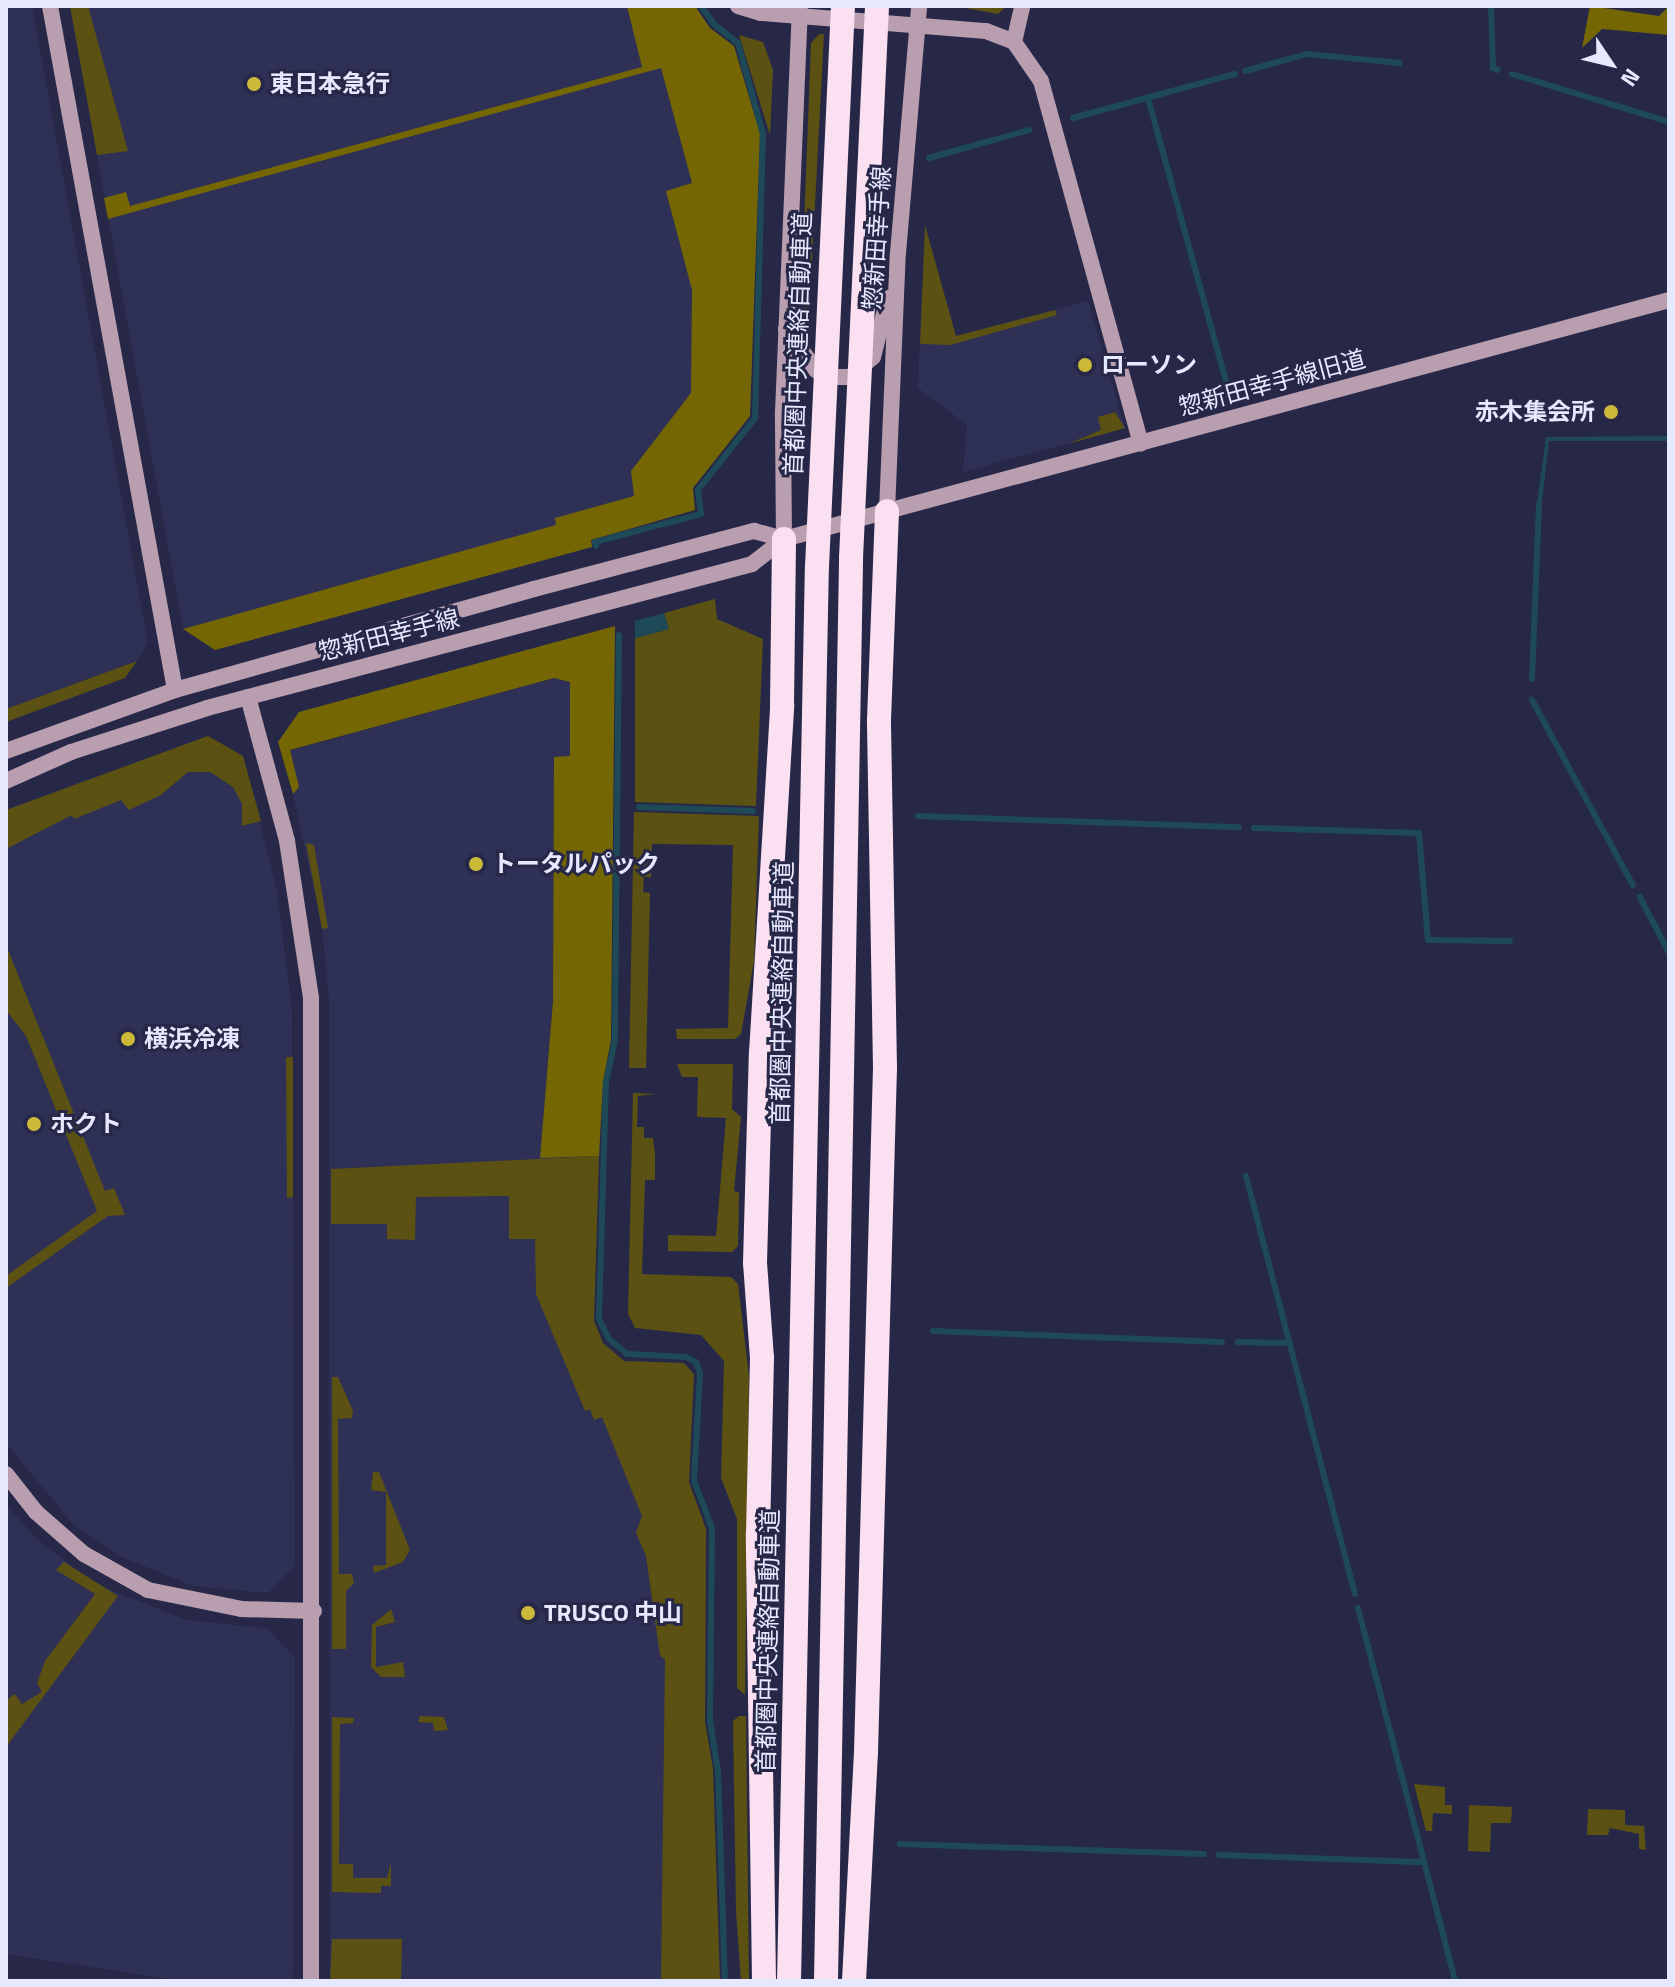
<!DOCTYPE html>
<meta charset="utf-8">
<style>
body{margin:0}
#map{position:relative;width:1675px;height:1987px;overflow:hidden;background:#272848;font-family:"Titillium Web","Noto Sans JP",sans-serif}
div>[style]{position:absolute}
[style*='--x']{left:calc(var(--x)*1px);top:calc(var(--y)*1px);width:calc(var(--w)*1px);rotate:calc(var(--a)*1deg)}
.built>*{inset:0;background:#2f3056}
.green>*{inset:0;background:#5a5112}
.forest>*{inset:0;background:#746703}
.water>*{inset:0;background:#1e4a57}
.stream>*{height:6px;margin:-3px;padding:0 3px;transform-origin:3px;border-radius:3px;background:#1e4a57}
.secondary>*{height:16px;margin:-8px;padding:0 8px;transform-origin:8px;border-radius:8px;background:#b99eaf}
.highway>*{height:24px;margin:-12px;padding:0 12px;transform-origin:12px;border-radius:12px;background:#fae0f0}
.highway-bridge>*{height:24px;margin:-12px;padding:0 12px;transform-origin:12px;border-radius:12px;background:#fae0f0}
.dots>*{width:22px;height:22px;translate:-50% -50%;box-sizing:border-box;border:4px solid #272848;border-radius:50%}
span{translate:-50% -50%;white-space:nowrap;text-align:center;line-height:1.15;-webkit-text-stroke:6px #272848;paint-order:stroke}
.poi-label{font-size:24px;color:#e6e8fe;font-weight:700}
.left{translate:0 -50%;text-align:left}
.right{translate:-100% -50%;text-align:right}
.street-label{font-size:24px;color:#e6e8fe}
.frame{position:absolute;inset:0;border:8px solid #e6e8fe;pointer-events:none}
.north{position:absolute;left:1571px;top:24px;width:80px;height:80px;-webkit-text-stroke:6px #272848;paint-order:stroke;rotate:125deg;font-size:22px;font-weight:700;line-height:32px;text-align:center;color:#e6e8fe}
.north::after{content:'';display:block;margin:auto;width:28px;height:36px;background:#e6e8fe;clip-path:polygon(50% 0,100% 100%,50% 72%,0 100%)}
</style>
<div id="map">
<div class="built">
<i style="clip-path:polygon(6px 6px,32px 6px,148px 643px,137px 661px,6px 709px)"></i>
<i style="clip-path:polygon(70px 6px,695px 6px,710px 28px,734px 46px,760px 134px,750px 416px,693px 488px,695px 510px,591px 540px,592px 547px,215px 650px,183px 629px)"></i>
<i style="clip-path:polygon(1088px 301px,1125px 428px,963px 472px,967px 425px,918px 388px,920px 334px,956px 336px)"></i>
<i style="clip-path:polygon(555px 678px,571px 681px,570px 757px,554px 757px,553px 1001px,540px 1158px,599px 1156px,594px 1321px,603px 1343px,624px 1361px,684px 1363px,694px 1374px,689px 1482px,706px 1529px,705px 1722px,713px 1769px,720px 1981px,330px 1981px,329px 999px,322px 927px,293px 794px,289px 751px)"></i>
<i style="clip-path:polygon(208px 736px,243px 756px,277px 891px,292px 1010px,295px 1565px,268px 1593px,193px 1586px,122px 1557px,74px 1525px,6px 1443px,6px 810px)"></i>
<i style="clip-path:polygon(6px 1505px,37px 1539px,95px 1584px,187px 1620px,267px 1628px,295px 1657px,293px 1981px,182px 1981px,6px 1954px)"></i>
</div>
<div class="green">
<i style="clip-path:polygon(70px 6px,88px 6px,128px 151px,97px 155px)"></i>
<i style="clip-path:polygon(954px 6px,1007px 6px,998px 14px)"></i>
<i style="clip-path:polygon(819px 34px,824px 34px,808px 336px,801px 306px,811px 43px)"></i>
<i style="clip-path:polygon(739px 35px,763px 42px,773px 70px,770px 135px)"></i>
<i style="clip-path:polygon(925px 225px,956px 336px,1055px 310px,1057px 315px,950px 345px,920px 344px)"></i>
<i style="clip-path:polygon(1115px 412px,1125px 428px,1068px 444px,1101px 430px,1098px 417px)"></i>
<i style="clip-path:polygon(715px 599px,717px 619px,763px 639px,756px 806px,635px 802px,635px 638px,669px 629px,664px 613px)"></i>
<i style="clip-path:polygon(137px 661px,125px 678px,6px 722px,6px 709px)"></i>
<i style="clip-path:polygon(208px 736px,243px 756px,261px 821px,242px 826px,242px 804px,233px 787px,210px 772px,188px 772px,161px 795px,129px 810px,121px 800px,74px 819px,72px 815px,6px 849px,6px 810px)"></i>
<i style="clip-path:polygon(634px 812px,759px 816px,754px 961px,741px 1034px,735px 1039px,677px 1039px,676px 1029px,728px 1028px,733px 845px,652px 844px,651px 877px,644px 877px,643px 892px,650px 893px,646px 1068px,629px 1068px)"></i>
<i style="clip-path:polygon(306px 843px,314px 845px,328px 928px,322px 929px)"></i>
<i style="clip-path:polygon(6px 945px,105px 1191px,114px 1188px,125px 1215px,108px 1216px,6px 1288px,6px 1276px,97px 1211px,26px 1036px,6px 1010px)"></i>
<i style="clip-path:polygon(286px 1057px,293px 1057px,293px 1197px,287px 1198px)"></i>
<i style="clip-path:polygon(677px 1064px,733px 1064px,732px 1109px,741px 1117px,734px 1191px,739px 1192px,738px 1246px,732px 1252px,668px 1251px,668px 1235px,716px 1236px,726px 1118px,697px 1117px,698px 1077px,682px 1077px)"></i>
<i style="clip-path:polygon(633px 1093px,656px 1094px,638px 1096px,637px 1127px,644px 1127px,644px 1138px,653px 1138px,655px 1153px,655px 1180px,645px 1180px,642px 1274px,731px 1277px,738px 1284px,749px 1376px,745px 1695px,737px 1688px,737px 1519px,721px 1478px,724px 1361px,701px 1335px,635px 1328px,628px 1314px)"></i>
<i style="clip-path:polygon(599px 1156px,594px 1321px,603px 1343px,624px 1361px,684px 1363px,694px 1374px,689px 1482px,706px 1529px,705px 1722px,713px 1769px,720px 1981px,661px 1981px,665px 1659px,660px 1656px,646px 1556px,636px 1533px,642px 1516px,602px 1417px,594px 1420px,590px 1409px,585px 1411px,536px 1294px,535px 1239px,509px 1239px,509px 1196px,416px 1197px,415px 1240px,387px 1239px,387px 1224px,331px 1224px,331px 1169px)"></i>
<i style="clip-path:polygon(332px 1377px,338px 1377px,353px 1411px,352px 1418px,338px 1419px,339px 1574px,352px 1574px,354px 1583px,346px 1591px,346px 1649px,332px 1649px)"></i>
<i style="clip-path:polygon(373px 1472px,379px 1472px,410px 1550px,403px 1562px,374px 1573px,373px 1566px,386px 1565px,386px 1492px,371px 1490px)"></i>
<i style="clip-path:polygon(64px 1562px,118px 1596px,6px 1747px,6px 1700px,15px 1694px,22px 1704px,42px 1692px,37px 1683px,45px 1661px,95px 1594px,56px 1570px)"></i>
<i style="clip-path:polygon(391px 1609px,395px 1622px,376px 1627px,376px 1667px,403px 1662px,405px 1677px,381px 1677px,371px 1667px,372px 1625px)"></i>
<i style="clip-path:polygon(420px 1716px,444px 1717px,448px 1730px,434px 1731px,433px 1723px,418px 1722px)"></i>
<i style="clip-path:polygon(739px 1716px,746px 1716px,749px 1981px,741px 1981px,736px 1911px,733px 1721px)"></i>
<i style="clip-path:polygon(332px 1717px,354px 1718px,353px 1723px,340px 1724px,339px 1864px,353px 1864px,353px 1878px,387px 1878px,391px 1863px,391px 1886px,381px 1886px,381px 1893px,332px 1892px)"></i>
<i style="clip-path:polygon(1414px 1784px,1445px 1787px,1445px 1805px,1452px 1805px,1452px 1814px,1433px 1813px,1432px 1831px,1426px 1831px)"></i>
<i style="clip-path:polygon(1469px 1805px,1512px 1807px,1511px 1823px,1491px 1823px,1490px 1852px,1468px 1851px)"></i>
<i style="clip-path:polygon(1588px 1809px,1625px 1810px,1625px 1825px,1644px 1826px,1646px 1850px,1639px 1849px,1639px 1834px,1610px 1828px,1608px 1835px,1587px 1835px)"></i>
<i style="clip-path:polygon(332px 1939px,402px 1939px,401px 1981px,330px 1981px)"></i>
</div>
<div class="forest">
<i style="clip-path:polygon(627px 6px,695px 6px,710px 28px,734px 46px,760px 134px,750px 416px,693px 488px,695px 510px,591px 540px,592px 547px,215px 650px,183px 629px,556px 525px,555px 518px,634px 496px,631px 471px,691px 393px,692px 290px,666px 191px,692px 183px,661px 68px,108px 219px,104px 198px,126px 192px,130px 206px,642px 67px)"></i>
<i style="clip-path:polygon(1590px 6px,1659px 16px,1669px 6px,1669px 35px,1602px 29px,1582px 48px)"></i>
<i style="clip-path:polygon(615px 626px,611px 1040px,603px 1082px,599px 1156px,540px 1158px,553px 1001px,554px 757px,570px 756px,570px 682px,554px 678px,290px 750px,299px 787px,293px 794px,278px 742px,299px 712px)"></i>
</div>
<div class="water">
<i style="clip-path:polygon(1669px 436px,1669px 441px,1549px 441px,1541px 510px,1536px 510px,1546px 437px)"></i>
<i style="clip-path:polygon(664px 613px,669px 629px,635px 638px,635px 621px)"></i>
</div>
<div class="stream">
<i style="--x:1491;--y:6;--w:62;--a:88.2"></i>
<i style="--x:1493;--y:68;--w:5;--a:22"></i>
<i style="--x:1245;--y:71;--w:64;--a:-15.3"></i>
<i style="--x:1307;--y:54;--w:93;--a:5.5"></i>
<i style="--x:1512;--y:74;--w:164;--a:17"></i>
<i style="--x:1148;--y:98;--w:312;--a:74.6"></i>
<i style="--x:1073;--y:118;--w:168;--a:-15.2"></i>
<i style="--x:929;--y:158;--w:104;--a:-15.6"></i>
<i style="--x:596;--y:546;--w:4;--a:-104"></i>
<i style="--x:595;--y:542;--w:110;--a:-14.8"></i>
<i style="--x:701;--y:514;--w:24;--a:-97"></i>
<i style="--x:698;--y:490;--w:92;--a:-51.6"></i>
<i style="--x:755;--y:418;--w:284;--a:-88.4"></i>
<i style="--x:763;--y:134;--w:94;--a:-105.4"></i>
<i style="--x:738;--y:43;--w:31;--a:-142"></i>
<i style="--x:714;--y:24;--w:22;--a:-126"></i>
<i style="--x:619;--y:635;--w:405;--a:90.6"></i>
<i style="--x:615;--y:1040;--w:43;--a:102.1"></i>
<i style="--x:606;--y:1082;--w:237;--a:91.7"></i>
<i style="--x:599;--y:1319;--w:22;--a:63"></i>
<i style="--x:609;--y:1339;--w:23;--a:40"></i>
<i style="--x:627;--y:1354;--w:59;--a:2.9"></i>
<i style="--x:686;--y:1357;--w:11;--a:27"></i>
<i style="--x:696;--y:1362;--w:12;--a:70"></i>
<i style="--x:700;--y:1373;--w:108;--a:93.2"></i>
<i style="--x:694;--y:1481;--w:50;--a:69"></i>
<i style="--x:712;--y:1528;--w:193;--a:90.6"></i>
<i style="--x:710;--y:1721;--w:51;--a:80.9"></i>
<i style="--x:718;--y:1771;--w:210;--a:88.1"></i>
<i style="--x:1532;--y:679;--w:176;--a:-87.7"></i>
<i style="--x:1532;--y:700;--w:211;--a:61.4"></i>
<i style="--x:639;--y:807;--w:114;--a:2"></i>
<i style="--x:918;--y:816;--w:321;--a:2"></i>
<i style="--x:1254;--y:828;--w:165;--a:1.7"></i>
<i style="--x:1419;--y:833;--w:107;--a:85.2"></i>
<i style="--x:1428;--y:940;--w:82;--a:0.7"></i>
<i style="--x:1640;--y:897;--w:63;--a:62.6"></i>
<i style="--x:1246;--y:1176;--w:432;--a:75.4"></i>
<i style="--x:933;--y:1331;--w:289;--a:2.2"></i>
<i style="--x:1238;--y:1342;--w:52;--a:1.1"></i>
<i style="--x:1358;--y:1608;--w:385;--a:75.4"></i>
<i style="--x:900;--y:1844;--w:304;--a:1.9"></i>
<i style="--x:1219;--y:1855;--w:205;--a:2"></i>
</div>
<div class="secondary">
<i style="--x:50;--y:6;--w:695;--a:79.64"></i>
<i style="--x:738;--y:6;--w:24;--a:17"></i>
<i style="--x:761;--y:13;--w:226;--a:4.6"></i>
<i style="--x:986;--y:31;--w:30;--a:21"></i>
<i style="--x:1014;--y:42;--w:47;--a:55.3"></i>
<i style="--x:1041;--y:81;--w:376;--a:74.6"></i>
<i style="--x:1014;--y:42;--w:37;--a:-77"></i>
<i style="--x:786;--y:329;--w:51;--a:53.8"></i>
<i style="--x:816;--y:370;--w:17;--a:25"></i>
<i style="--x:831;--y:377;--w:19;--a:0"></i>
<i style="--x:850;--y:377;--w:30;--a:-41"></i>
<i style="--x:873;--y:357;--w:61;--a:-75.7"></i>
<i style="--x:887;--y:511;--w:258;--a:-87.6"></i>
<i style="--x:898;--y:253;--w:248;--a:-85.1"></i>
<i style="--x:784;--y:539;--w:127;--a:-90.5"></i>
<i style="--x:783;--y:412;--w:403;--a:-87.6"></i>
<i style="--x:248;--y:697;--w:149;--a:74.8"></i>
<i style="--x:287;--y:841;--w:159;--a:81.3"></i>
<i style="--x:311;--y:998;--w:983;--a:90"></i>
<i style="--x:6;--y:751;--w:180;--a:-19.8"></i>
<i style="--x:175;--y:690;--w:373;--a:-15.7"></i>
<i style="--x:534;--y:589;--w:228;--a:-14.8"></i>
<i style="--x:754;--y:531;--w:31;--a:15"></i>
<i style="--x:6;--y:781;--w:71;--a:-24"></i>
<i style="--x:71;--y:752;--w:143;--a:-17.9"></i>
<i style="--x:207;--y:708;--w:564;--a:-14.8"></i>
<i style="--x:752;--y:564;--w:41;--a:-38"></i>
<i style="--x:784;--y:539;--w:917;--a:-15.11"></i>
<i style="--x:6;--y:1474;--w:48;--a:51.7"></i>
<i style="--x:36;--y:1512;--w:64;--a:41.2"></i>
<i style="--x:84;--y:1554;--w:73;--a:29.4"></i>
<i style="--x:148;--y:1590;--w:95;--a:11.5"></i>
<i style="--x:241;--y:1609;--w:73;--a:1.6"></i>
</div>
<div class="highway">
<i style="--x:764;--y:1981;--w:447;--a:-90.8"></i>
<i style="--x:758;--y:1534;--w:176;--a:-88.7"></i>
<i style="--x:762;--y:1358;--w:95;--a:-94.2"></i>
<i style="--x:755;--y:1263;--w:210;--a:-88.4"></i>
<i style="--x:761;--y:1053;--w:349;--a:-86.5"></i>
<i style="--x:782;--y:705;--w:166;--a:-89.3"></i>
<i style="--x:854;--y:1981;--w:229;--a:-87"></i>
<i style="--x:866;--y:1752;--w:684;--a:-88.41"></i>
<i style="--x:885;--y:1068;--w:348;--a:-91"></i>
<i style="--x:879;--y:720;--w:209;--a:-87.8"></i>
</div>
<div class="highway-bridge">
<i style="--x:789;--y:1981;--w:1414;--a:-88.87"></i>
<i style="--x:817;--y:567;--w:562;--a:-87.35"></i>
<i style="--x:826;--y:1981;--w:1423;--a:-88.99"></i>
<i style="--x:851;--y:558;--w:553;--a:-87.3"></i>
</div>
<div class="dots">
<i style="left:254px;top:84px;background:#ccb939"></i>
<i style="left:1085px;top:365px;background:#ccb939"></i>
<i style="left:1611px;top:412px;background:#ccb939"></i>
<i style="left:476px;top:864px;background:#ccb939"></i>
<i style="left:128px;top:1039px;background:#ccb939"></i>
<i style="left:34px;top:1124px;background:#ccb939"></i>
<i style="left:528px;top:1613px;background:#ccb939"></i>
</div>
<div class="poi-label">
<span class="left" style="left:270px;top:84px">東日本急行</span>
<span class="left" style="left:1101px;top:365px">ローソン</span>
<span class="right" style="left:1595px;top:412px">赤木集会所</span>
<span class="left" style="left:492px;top:864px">トータルパック</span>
<span class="left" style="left:144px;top:1039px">横浜冷凍</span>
<span class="left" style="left:50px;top:1124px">ホクト</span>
<span class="left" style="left:544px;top:1613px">TRUSCO 中山</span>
</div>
<div class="street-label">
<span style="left:877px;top:238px;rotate:-86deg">惣新田幸手線</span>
<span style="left:798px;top:344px;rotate:-88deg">首都圏中央連絡自動車道</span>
<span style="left:1272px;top:383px;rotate:-15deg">惣新田幸手線旧道</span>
<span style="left:389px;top:635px;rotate:-14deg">惣新田幸手線</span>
<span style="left:782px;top:993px;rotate:-89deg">首都圏中央連絡自動車道</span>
<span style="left:768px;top:1641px;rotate:-89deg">首都圏中央連絡自動車道</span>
</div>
<div class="frame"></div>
<div class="north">N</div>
</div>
